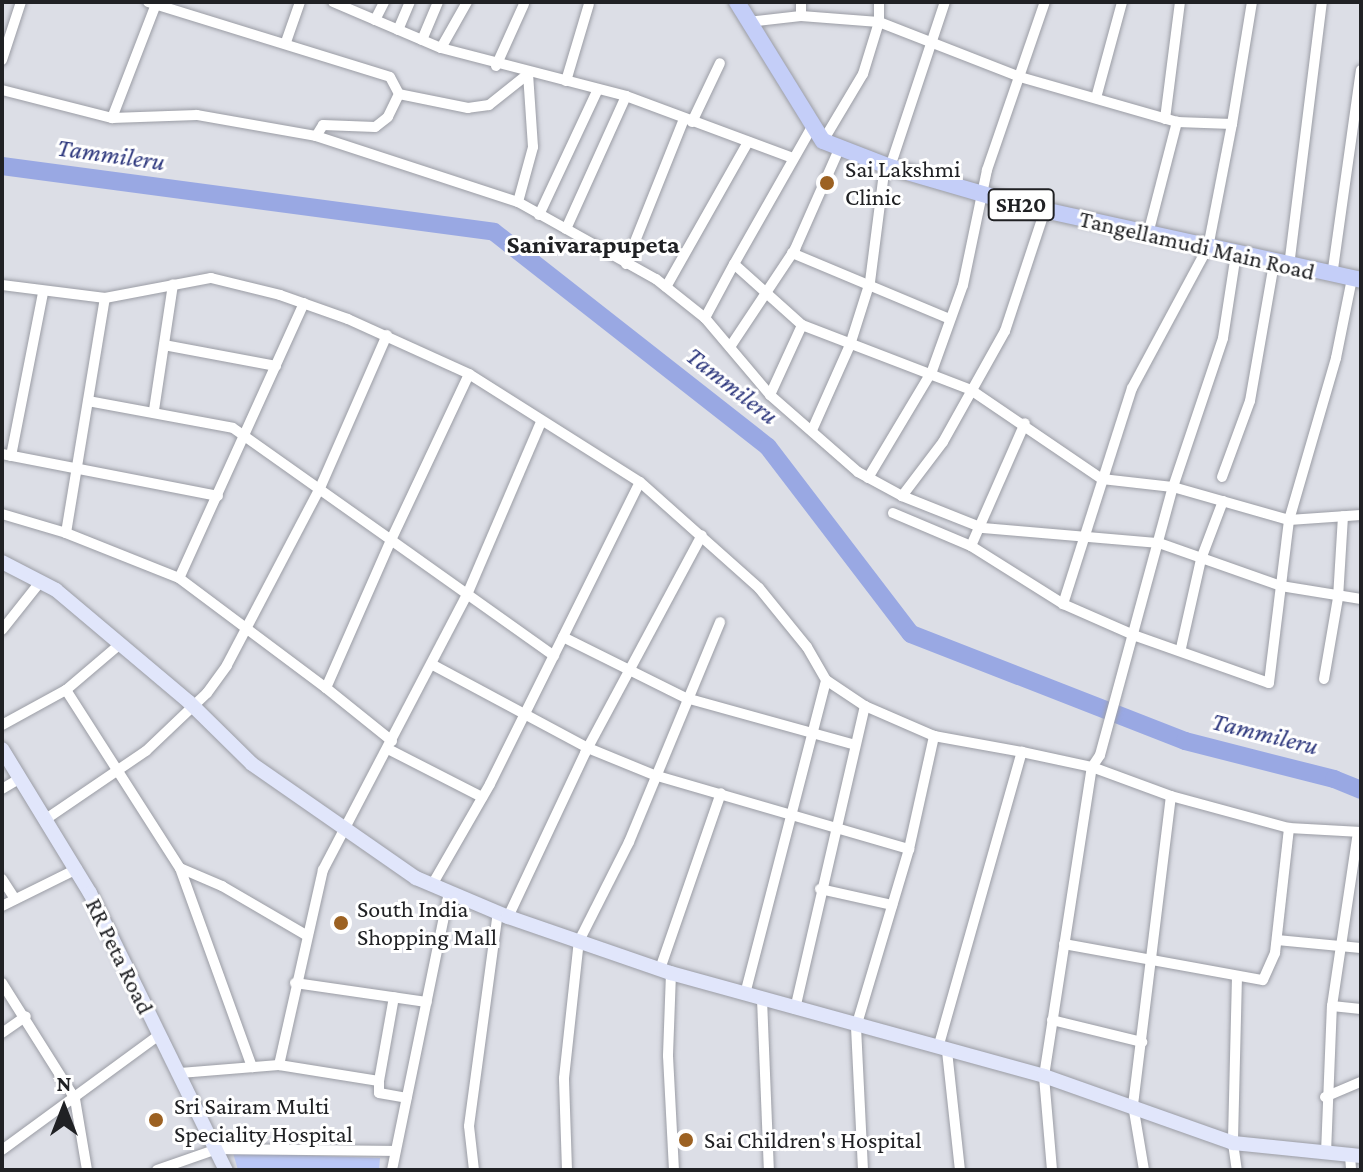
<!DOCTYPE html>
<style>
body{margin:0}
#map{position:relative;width:1363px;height:1172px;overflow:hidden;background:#dcdee6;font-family:"Crimson Pro",serif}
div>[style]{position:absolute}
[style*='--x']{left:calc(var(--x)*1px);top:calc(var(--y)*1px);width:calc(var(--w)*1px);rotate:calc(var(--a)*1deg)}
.green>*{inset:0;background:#bac7f7}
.river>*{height:18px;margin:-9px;padding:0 9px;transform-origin:9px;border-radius:9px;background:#99a8e3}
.roads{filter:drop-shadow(0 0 2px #9b9da5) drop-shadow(0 0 2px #9b9da5)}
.street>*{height:10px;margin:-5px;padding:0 5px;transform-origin:5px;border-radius:5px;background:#fff}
.secondary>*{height:14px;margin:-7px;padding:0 7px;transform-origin:7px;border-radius:7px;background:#e1e6fb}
.primary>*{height:16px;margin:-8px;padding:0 8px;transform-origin:8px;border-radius:8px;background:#c4cef8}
.dots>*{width:22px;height:22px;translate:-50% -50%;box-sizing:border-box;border:4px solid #fff;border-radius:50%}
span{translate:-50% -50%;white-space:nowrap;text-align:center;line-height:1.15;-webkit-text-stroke:6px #fff;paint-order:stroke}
.shield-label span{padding:2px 6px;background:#fff;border:2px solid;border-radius:6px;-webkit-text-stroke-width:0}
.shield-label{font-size:22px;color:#202124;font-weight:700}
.poi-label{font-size:24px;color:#202124}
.left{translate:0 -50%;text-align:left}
.street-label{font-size:24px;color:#202124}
.water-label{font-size:26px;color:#2d377d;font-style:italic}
.neighbourhood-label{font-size:26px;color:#202124;font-weight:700}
.frame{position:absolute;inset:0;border:4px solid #202124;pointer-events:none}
.north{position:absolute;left:24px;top:1068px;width:80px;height:80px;-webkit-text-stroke:6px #fff;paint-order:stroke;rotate:0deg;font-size:22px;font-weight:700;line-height:32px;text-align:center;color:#202124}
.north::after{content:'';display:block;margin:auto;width:28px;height:36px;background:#202124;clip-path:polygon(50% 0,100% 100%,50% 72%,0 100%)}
</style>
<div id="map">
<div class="green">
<i style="clip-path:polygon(233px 1153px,380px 1158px,379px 1170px,238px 1170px)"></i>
</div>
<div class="river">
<i style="--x:2;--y:166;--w:496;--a:7.6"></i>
<i style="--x:494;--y:232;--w:348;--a:38.1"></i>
<i style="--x:768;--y:447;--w:235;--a:52.6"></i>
<i style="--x:911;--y:634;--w:294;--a:21.3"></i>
<i style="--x:1185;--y:741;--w:154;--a:14.3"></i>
<i style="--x:1334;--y:779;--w:29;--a:22"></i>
</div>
<div class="roads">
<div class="street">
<i style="--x:148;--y:2;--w:253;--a:17.2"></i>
<i style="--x:390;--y:77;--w:19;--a:62"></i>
<i style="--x:333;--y:2;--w:117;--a:23.1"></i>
<i style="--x:441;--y:48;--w:191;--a:14.5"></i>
<i style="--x:626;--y:96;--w:178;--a:20.4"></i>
<i style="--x:801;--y:16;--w:14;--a:-90"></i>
<i style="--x:375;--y:20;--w:20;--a:-63"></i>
<i style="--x:748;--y:22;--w:53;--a:-6.5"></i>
<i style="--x:801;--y:16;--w:78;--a:4.4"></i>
<i style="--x:879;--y:22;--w:151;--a:21.3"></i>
<i style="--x:1020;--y:77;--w:163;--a:16"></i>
<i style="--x:1177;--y:122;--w:55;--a:2.1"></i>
<i style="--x:1232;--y:124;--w:125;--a:101"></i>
<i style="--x:1208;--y:247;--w:160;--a:118.3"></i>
<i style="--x:1132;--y:388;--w:227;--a:107.7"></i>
<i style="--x:398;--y:30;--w:30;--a:-67"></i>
<i style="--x:422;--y:40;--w:41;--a:-67.2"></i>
<i style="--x:286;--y:42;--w:42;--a:-70.7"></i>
<i style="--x:441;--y:48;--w:53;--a:-60.5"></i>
<i style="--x:2;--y:60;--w:61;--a:-71.9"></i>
<i style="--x:496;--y:66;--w:68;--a:-65.7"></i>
<i style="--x:528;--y:74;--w:50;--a:141.5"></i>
<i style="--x:489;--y:105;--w:21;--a:172"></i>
<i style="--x:468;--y:108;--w:70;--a:-168.5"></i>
<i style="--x:399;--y:94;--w:25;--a:116"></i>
<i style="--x:388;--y:117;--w:16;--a:142"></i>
<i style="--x:375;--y:127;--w:52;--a:-177.8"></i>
<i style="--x:323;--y:125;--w:13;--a:122"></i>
<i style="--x:316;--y:136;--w:213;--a:18.1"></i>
<i style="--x:518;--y:202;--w:158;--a:29.2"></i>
<i style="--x:656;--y:279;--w:63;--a:38.5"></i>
<i style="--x:705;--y:318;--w:101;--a:49.8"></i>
<i style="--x:770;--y:395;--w:117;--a:41.2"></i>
<i style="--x:858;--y:472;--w:50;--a:28.6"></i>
<i style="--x:566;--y:81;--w:80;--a:-73.4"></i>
<i style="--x:2;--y:90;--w:114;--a:14.3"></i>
<i style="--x:112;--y:118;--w:85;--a:-2"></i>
<i style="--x:197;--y:115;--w:121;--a:10"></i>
<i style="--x:1096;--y:98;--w:99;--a:-74.8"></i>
<i style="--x:112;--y:118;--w:122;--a:-68.9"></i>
<i style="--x:1165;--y:119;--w:118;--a:-82.7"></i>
<i style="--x:692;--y:122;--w:65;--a:-64.6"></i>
<i style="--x:1232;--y:124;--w:124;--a:-80.7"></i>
<i style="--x:813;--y:125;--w:160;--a:119.6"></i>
<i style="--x:734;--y:264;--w:91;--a:41.9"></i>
<i style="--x:802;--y:325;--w:181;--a:21"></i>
<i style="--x:971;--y:390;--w:158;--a:34.2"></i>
<i style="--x:1102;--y:479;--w:71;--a:6.4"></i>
<i style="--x:1173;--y:487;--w:121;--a:15.9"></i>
<i style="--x:1289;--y:520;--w:72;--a:-4"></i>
<i style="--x:823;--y:141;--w:78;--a:-59.2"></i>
<i style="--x:863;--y:74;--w:54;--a:-72.9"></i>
<i style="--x:879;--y:22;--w:20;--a:-90"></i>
<i style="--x:890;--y:167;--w:174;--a:-71.6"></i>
<i style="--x:518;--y:202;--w:57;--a:-74.7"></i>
<i style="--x:533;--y:147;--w:73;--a:-93.9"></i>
<i style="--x:1045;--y:210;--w:127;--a:108.3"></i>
<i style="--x:1005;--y:331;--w:127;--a:119.2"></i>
<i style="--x:943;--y:442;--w:68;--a:127.2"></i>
<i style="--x:902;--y:496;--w:87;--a:21.6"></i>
<i style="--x:983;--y:528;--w:177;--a:4.9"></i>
<i style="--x:1159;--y:543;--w:129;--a:19.4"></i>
<i style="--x:1281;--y:586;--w:81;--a:9.2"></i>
<i style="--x:539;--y:215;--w:139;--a:-64.9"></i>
<i style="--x:566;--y:229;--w:146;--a:-65.7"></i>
<i style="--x:1148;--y:234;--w:116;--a:-75.5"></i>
<i style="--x:792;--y:253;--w:171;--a:22.7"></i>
<i style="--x:626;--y:264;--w:156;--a:-68.2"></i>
<i style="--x:1289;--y:266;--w:266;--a:-82.9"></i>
<i style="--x:1332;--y:276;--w:208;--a:-82"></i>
<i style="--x:2;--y:285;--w:104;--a:7.2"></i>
<i style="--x:105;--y:298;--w:108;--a:-10.7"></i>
<i style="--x:211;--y:278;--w:71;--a:13.8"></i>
<i style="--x:280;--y:295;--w:72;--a:19.4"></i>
<i style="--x:348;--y:319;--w:133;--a:24.4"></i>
<i style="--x:666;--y:287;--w:167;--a:-60.5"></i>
<i style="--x:304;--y:303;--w:302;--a:114.4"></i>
<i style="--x:179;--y:578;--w:184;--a:36.8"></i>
<i style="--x:705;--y:318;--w:61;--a:-61.8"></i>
<i style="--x:164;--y:345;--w:114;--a:10.6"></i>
<i style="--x:730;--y:347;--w:118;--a:-56.4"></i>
<i style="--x:795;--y:249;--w:111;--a:-66.2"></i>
<i style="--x:770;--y:395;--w:77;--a:-65.4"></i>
<i style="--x:88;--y:401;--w:147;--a:10.5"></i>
<i style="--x:233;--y:428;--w:194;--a:35.3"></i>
<i style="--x:391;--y:540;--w:183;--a:-64.8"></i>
<i style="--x:469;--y:374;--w:202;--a:32.3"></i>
<i style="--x:154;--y:410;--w:127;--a:-81.4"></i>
<i style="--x:813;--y:428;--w:91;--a:-66"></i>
<i style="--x:850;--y:345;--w:66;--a:-72.4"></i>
<i style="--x:870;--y:282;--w:118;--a:-82.7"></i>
<i style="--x:2;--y:454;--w:220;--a:11"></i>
<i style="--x:11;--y:456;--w:166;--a:-78.9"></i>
<i style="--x:1222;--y:477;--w:81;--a:-69.8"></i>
<i style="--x:1250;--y:401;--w:140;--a:-80.1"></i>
<i style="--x:868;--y:478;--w:125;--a:-59.1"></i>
<i style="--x:932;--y:371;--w:91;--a:-70.2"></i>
<i style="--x:963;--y:285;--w:117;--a:-78.2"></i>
<i style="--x:987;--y:170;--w:178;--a:-71"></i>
<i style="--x:893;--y:513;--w:85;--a:22.9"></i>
<i style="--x:971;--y:546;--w:109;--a:32.2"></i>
<i style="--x:1063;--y:604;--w:80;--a:23.7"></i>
<i style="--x:1136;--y:636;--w:141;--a:19.5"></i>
<i style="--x:1269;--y:683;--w:164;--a:-83"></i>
<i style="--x:1289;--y:520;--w:169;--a:-73.8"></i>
<i style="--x:1336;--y:358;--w:81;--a:-78.6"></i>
<i style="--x:2;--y:514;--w:67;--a:16.5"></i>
<i style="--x:66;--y:533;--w:122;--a:21.7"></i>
<i style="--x:66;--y:533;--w:238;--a:-80.6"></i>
<i style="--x:971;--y:546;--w:134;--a:-66.3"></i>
<i style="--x:2;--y:630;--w:63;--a:-51.5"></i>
<i style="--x:563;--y:637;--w:137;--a:26.4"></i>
<i style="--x:686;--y:698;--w:175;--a:15.5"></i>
<i style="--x:1181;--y:648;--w:91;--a:-77.3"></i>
<i style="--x:1201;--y:559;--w:62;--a:-69.2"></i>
<i style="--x:433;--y:665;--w:176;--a:28.2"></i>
<i style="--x:588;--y:748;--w:71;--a:22.2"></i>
<i style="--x:654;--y:775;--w:266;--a:16.2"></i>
<i style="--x:1324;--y:679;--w:82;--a:-80.2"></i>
<i style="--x:1338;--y:598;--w:82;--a:-86.5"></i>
<i style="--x:66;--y:690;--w:71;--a:-40.4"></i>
<i style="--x:2;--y:725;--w:73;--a:-28.7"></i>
<i style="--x:66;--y:690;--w:211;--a:57.4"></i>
<i style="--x:180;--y:868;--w:212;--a:70.1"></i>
<i style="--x:392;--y:741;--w:85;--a:-141.2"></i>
<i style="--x:326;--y:688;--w:162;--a:-66.3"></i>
<i style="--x:391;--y:540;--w:200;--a:35.4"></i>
<i style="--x:388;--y:749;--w:106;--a:27.1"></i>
<i style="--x:2;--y:789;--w:21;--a:-31"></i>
<i style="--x:46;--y:819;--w:121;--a:-34.2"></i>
<i style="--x:146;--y:751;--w:84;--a:-43.6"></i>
<i style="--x:207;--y:693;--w:34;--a:-54"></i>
<i style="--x:227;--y:665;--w:200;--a:-62.3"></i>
<i style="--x:320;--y:488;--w:167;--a:-66.4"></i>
<i style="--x:180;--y:868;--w:46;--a:23.2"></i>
<i style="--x:222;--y:886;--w:97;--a:30.3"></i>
<i style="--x:2;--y:879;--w:24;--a:57"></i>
<i style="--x:432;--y:885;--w:116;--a:-60.1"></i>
<i style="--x:490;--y:784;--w:337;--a:-63.6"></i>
<i style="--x:640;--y:482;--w:159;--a:41.7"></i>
<i style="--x:759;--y:588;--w:76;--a:50.9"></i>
<i style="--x:807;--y:647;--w:38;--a:60"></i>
<i style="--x:826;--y:680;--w:47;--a:33.7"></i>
<i style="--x:865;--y:706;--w:75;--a:23.5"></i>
<i style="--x:934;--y:736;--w:89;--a:10.3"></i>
<i style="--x:820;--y:889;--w:74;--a:12.5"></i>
<i style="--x:2;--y:906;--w:84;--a:-26.3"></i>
<i style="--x:508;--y:917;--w:181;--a:-64.8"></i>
<i style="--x:585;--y:753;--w:247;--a:-61.8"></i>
<i style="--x:1277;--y:940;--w:84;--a:5.4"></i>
<i style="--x:1064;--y:944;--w:202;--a:10.3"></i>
<i style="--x:1263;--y:980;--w:30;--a:-66"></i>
<i style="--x:1275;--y:953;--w:126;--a:-83.6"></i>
<i style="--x:660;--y:969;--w:186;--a:-70.9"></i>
<i style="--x:671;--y:973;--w:83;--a:92.1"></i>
<i style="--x:668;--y:1056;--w:114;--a:87"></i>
<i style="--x:1237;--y:976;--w:167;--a:91.4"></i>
<i style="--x:1233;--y:1143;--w:27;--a:82"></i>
<i style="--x:2;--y:983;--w:137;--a:57.8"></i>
<i style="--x:75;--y:1099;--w:72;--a:80.4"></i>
<i style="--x:295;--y:983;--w:133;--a:8.2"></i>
<i style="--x:745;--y:994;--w:324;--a:-75.5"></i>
<i style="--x:762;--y:999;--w:171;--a:87.7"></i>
<i style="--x:1332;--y:1006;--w:29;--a:6"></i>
<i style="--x:795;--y:1009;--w:311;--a:-77"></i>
<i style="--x:1052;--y:1020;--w:93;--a:13.7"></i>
<i style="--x:2;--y:1033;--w:29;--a:-35"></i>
<i style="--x:938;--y:1048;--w:308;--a:-74.2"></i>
<i style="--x:1022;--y:752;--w:72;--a:12.1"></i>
<i style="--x:1092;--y:767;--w:14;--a:-56"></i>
<i style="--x:1100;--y:755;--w:278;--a:-74.8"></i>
<i style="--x:1173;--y:487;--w:157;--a:-71.4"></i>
<i style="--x:1223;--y:338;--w:85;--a:-81.2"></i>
<i style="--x:947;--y:1051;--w:120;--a:83.8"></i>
<i style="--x:279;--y:1065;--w:101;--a:9.1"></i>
<i style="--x:379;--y:1081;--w:12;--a:90"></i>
<i style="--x:379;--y:1093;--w:28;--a:10"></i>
<i style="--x:180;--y:1073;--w:99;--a:-4.6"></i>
<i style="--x:279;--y:1065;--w:200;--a:-77.3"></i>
<i style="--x:323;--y:870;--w:308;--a:-62.4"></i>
<i style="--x:466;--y:597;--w:190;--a:-66.8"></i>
<i style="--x:379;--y:1081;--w:85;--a:-79.9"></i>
<i style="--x:1325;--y:1097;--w:39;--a:-23"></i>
<i style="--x:2;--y:1150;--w:195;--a:-36.2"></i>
<i style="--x:1326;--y:1153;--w:147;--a:-87.7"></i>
<i style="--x:1332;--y:1006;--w:176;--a:-81.5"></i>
<i style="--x:1350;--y:1155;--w:15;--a:86"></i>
<i style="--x:157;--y:1170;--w:64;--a:-19.3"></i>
<i style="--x:217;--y:1149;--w:178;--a:0.6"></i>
<i style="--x:392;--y:1170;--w:284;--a:-78.4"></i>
<i style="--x:474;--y:1170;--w:44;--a:-96.5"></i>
<i style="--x:469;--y:1126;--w:216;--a:-82.3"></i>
<i style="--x:567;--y:1170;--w:92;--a:-91.9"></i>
<i style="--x:564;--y:1078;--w:138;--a:-83.8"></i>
<i style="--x:579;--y:941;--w:111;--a:-63.2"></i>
<i style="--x:629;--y:842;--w:238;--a:-67.5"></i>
<i style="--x:863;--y:1170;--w:143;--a:-92.8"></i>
<i style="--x:856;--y:1027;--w:186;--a:-73.4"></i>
<i style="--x:909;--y:849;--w:116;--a:-77.5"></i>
<i style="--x:1052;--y:1170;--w:94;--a:-94.9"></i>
<i style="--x:1044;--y:1076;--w:313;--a:-81.2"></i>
<i style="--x:1092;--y:767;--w:84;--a:20.2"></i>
<i style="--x:1171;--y:796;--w:122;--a:15.2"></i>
<i style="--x:1289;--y:828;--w:72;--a:3.2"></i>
<i style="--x:1144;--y:1170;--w:66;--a:-99.6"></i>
<i style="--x:1133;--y:1105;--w:311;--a:-83"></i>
</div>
<div class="secondary">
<i style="--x:2;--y:562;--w:61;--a:27.4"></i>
<i style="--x:56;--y:590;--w:174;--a:40.1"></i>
<i style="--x:189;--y:702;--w:88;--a:44.5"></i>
<i style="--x:252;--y:764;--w:200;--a:34.8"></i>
<i style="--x:416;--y:878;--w:100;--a:23"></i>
<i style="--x:508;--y:917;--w:172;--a:19"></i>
<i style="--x:671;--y:973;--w:387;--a:15.4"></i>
<i style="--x:1044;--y:1076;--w:201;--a:19.5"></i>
<i style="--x:1233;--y:1143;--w:129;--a:5.8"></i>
<i style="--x:2;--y:749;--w:169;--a:58.6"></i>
<i style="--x:90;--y:893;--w:309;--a:63.9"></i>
</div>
<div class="primary">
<i style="--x:737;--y:2;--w:163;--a:58.3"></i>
<i style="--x:823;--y:141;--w:72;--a:21.2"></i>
<i style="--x:890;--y:167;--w:136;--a:16.2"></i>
<i style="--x:1021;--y:205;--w:348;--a:12.4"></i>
</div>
</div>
<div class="dots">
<i style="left:827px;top:183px;background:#9c6122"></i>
<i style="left:341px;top:923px;background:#9c6122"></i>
<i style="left:156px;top:1120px;background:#9c6122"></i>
<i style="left:686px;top:1140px;background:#9c6122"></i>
</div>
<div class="shield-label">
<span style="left:1021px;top:205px">SH20</span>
</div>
<div class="poi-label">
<span class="left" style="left:845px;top:183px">Sai Lakshmi<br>Clinic</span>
<span class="left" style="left:357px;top:923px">South India<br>Shopping Mall</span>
<span class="left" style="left:174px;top:1120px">Sri Sairam Multi<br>Speciality Hospital</span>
<span class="left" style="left:704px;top:1140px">Sai Children's Hospital</span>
</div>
<div class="street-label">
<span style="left:1197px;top:245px;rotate:13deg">Tangellamudi Main Road</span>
<span style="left:120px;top:956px;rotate:64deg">RR Peta Road</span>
</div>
<div class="water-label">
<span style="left:111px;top:155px;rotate:8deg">Tammileru</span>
<span style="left:732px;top:386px;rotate:38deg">Tammileru</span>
<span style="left:1265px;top:734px;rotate:14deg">Tammileru</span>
</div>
<div class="neighbourhood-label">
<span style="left:593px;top:245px">Sanivarapupeta</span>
</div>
<div class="frame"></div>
<div class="north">N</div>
</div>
